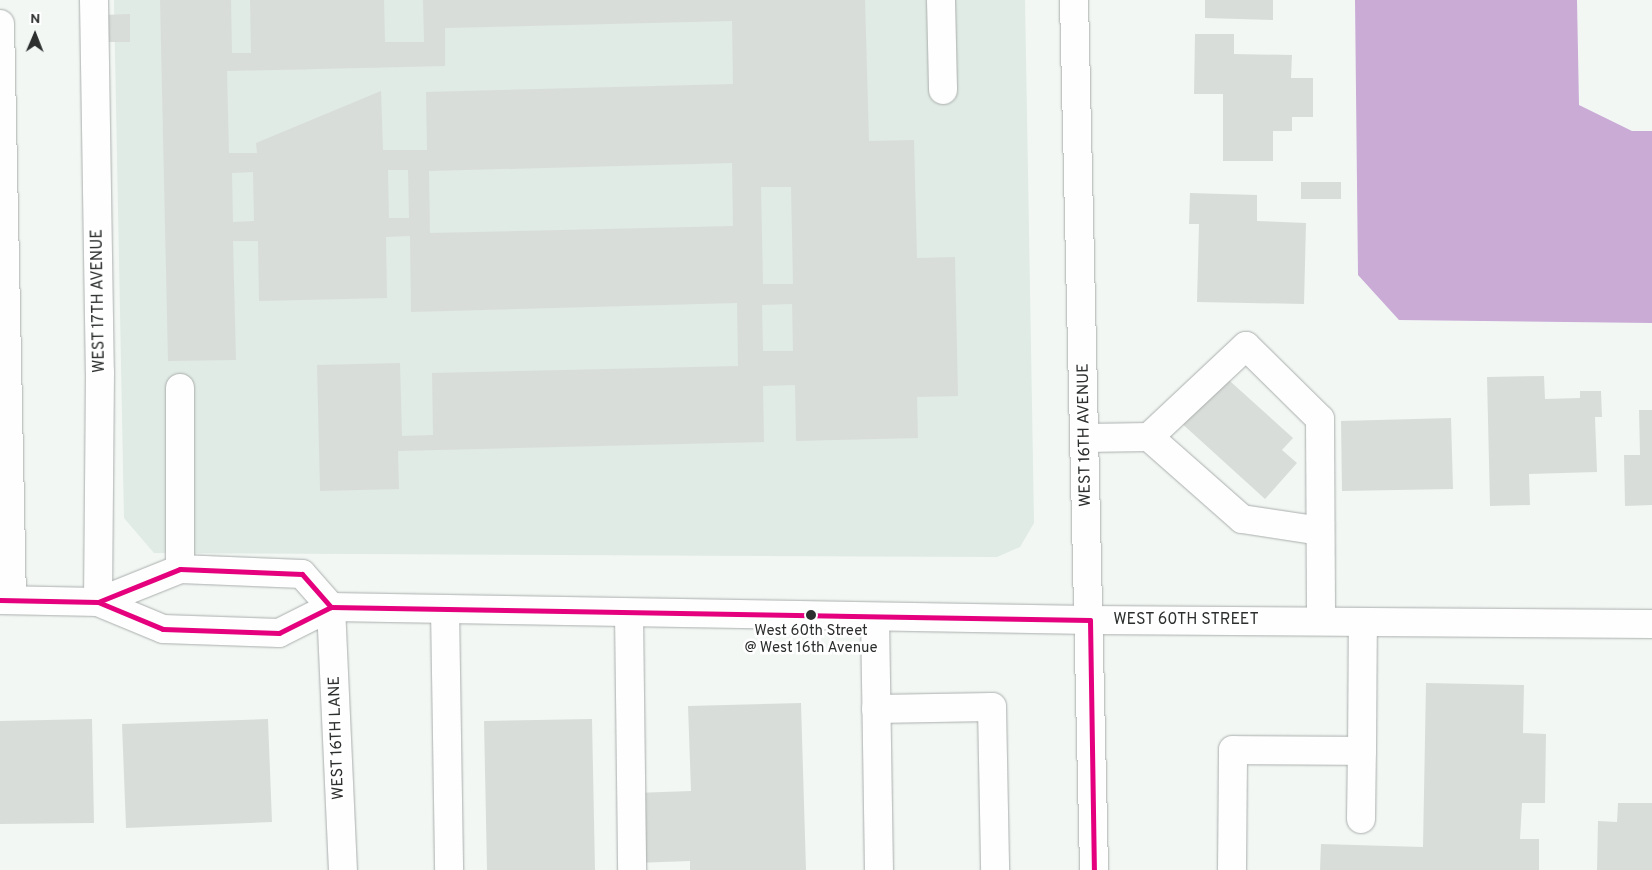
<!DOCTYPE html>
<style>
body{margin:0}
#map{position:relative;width:1652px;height:870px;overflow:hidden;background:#f2f7f4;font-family:Overpass,sans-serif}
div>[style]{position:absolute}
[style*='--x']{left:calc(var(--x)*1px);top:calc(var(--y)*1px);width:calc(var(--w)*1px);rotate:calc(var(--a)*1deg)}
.built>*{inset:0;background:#e0ebe5}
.water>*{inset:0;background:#c9abd6}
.building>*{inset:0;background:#d9ddda}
.roads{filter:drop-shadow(0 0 1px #aaaeac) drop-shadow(0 0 1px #aaaeac)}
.minor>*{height:28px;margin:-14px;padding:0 14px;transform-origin:14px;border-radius:14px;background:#fdfefd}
.major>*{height:28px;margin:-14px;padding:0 14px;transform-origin:14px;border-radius:14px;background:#fdfefd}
.bus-1>*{height:5px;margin:-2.5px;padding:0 2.5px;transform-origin:2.5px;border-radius:2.5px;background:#e5007d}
.dots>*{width:14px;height:14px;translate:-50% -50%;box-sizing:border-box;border:2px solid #fff;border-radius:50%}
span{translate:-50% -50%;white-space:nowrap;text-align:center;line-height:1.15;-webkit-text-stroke:5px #fff;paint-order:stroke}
.bus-label{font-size:15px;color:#2c2f2e}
.street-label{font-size:16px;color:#2c2f2e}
.north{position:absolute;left:10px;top:10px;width:50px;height:50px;-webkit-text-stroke:4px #fff;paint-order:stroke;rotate:1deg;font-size:14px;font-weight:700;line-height:20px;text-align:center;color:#2c2f2e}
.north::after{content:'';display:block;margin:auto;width:18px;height:22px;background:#2c2f2e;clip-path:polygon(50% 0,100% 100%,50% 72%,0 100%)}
</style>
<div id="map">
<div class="built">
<i style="clip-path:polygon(114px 0,1025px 0,1034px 523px,1020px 547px,997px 557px,154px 553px,124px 518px)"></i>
</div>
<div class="water">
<i style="clip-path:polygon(1355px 0,1577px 0,1579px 105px,1632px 131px,1652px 131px,1652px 323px,1399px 320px,1358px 275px)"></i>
</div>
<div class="building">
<i style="clip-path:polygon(evenodd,160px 0,231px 0,232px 53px,251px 53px,250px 0,384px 0,385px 42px,424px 42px,423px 0,865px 0,869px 141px,914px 140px,917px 258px,955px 257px,958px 396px,917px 397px,918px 438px,796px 441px,795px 385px,763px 386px,764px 442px,398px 451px,399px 489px,320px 491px,317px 365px,400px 363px,402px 436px,433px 435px,432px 373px,738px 366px,737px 303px,411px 312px,410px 236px,386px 237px,387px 298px,259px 301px,258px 241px,233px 241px,236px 360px,168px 361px,160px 0,732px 21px,733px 84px,426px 92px,427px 150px,383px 150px,381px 91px,256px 143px,257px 153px,229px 153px,227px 71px,445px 66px,445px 28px,732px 21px,160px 0,732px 163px,733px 226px,430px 233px,429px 171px,732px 163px,160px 0,388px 170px,408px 170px,409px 218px,389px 218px,388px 170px,160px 0,253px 172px,254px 221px,233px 222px,232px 173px,253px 172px,160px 0,761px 187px,791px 187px,793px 284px,763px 284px,761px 187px,160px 0,792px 304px,793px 351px,763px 351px,762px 305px,792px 304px)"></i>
<i style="clip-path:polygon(1205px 0,1273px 0,1273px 20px,1205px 18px)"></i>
<i style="clip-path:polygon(130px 14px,130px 42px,102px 42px,102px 15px)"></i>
<i style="clip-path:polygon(1195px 34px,1234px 34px,1234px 54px,1292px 55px,1291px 78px,1313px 78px,1313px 117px,1292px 117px,1292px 131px,1273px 131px,1273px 161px,1223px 161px,1223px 94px,1194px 94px)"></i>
<i style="clip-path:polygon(1301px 182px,1341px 182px,1341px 199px,1301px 199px)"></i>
<i style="clip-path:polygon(1190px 193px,1257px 195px,1257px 221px,1306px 223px,1304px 304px,1197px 302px,1199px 224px,1189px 224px)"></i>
<i style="clip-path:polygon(1221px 373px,1293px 438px,1282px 450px,1297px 463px,1265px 499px,1178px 420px)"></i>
<i style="clip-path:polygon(1544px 376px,1545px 399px,1580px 398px,1580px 391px,1601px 391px,1602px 417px,1595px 417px,1597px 472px,1529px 474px,1530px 505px,1490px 506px,1487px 377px)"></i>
<i style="clip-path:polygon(1639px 410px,1652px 410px,1652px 505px,1625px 506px,1624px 455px,1640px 455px)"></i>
<i style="clip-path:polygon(1451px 418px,1453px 489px,1342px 491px,1341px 421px)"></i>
<i style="clip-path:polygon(1426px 683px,1524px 685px,1523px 733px,1546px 734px,1545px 803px,1522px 803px,1520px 839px,1539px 839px,1539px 870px,1320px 870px,1321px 844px,1423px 847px)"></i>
<i style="clip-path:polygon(801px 703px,806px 870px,690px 870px,690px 861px,636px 863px,634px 793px,691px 791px,688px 706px)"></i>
<i style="clip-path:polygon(92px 719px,94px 823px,0 824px,0 721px)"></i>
<i style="clip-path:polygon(268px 719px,272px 822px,126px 828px,122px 724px)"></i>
<i style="clip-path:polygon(592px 719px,595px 870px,487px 870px,484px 721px)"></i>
<i style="clip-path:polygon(1618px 803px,1652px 803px,1652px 870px,1597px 870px,1598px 821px,1617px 822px)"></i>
</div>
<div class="roads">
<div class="minor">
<i style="--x:94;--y:0;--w:372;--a:89.1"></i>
<i style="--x:100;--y:372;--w:230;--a:90.5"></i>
<i style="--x:941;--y:0;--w:90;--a:88.7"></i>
<i style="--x:0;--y:24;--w:576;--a:88.81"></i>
<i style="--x:180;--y:388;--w:181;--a:90"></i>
<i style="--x:1149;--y:437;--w:124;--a:41.4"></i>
<i style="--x:1242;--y:519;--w:79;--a:8.7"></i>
<i style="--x:1085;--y:438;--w:64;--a:-0.9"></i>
<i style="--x:1149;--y:437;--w:133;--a:-43.2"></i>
<i style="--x:1246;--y:346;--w:104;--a:44.6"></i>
<i style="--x:1320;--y:419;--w:202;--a:89.7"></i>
<i style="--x:0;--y:600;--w:98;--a:1.2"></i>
<i style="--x:98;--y:602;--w:70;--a:22.6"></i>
<i style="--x:163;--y:629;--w:116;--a:2"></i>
<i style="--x:279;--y:633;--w:58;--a:-26.6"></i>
<i style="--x:331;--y:607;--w:759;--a:0.98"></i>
<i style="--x:1090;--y:620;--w:562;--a:0.41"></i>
<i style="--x:98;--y:602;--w:88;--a:-21.9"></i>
<i style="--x:180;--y:569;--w:122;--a:2.3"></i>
<i style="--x:302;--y:574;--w:44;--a:48.7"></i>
<i style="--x:331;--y:607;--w:263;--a:87.4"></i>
<i style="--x:445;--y:609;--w:261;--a:89.1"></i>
<i style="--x:629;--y:613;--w:257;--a:89.3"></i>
<i style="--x:875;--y:617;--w:253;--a:89.1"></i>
<i style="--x:876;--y:709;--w:116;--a:-1"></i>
<i style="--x:992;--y:707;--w:163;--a:88.9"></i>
<i style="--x:1361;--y:819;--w:68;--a:-89.2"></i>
<i style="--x:1232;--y:870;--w:120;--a:-89.5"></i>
<i style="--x:1233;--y:750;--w:129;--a:0.4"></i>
<i style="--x:1362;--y:751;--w:129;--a:-89.6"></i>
</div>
<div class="major">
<i style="--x:1074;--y:0;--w:870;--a:88.68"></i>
</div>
</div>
<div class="bus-1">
<i style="--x:0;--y:600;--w:98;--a:1.2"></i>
<i style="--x:98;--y:602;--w:70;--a:22.6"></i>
<i style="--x:163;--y:629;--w:116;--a:2"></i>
<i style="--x:279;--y:633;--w:58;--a:-26.6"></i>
<i style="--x:331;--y:607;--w:759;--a:0.98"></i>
<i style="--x:1090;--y:620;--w:250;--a:89.1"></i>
<i style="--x:98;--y:602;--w:88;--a:-21.9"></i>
<i style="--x:180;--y:569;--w:122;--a:2.3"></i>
<i style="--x:302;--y:574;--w:44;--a:48.7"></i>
</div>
<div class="dots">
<i style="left:811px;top:615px;background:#2c2f2e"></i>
</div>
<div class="bus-label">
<span style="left:811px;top:640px">West 60th Street<br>@ West 16th Avenue</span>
</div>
<div class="street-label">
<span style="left:99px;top:301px;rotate:-91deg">WEST 17TH AVENUE</span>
<span style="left:1085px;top:435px;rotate:-91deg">WEST 16TH AVENUE</span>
<span style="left:1186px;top:620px">WEST 60TH STREET</span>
<span style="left:337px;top:738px;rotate:-92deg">WEST 16TH LANE</span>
</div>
<div class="north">N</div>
</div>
